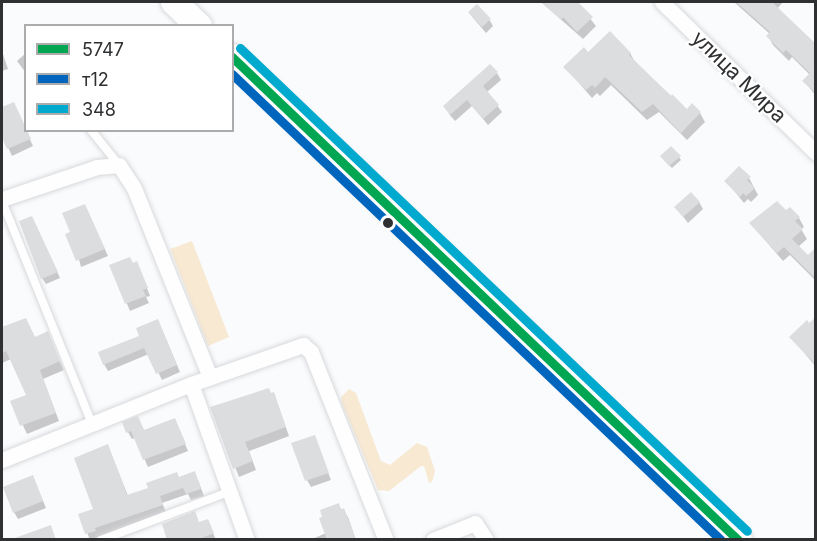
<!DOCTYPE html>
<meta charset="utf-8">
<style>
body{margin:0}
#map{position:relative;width:817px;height:541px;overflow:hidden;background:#fafbfd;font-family:Inter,sans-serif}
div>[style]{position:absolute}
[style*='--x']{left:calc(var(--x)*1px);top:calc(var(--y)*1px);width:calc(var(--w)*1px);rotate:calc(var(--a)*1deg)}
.green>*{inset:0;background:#f8e9d3}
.shadow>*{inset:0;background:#0003}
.building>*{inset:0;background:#dcdddf}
.roads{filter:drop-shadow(0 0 2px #d7d9db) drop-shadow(0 0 2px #d7d9db)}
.service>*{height:8px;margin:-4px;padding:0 4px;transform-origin:4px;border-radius:4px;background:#fefeff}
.minor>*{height:15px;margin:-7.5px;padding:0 7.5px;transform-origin:7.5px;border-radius:7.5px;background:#fefeff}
.trunk>*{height:26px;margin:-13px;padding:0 13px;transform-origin:13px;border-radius:13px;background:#fefeff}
.bus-1>*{height:9px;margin:-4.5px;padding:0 4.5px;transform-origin:4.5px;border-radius:4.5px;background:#00a651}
.bus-2>*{height:9px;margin:-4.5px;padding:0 4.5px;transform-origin:4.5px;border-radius:4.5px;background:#0065bd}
.bus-3>*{height:9px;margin:-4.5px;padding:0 4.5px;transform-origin:4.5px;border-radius:4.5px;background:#00a9ce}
.dots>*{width:16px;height:16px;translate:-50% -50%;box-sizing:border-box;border:3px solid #fff;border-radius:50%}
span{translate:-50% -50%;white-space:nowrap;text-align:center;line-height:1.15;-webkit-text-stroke:4.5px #fff;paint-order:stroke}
.street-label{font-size:21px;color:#2f3032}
.frame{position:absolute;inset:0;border:3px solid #2f3032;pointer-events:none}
.legend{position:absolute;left:24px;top:24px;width:210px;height:108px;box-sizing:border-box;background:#fff;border:2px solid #acacad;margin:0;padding:8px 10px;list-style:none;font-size:18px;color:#2f3032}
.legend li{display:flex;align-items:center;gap:12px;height:30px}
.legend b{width:30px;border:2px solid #acacad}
</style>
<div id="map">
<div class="green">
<i style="clip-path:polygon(192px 241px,229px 337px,208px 346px,170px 249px)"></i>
<i style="clip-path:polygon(349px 389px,356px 393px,381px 461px,390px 465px,417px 443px,427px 447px,435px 471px,432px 482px,429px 483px,424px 466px,421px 466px,389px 491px,378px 490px,342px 404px,341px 397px)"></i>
</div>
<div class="shadow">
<i style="clip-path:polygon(541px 2px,577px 2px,596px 26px,583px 39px)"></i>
<i style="clip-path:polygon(734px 2px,783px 2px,777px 9px,816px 48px,816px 96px,804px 81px,810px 75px,792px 57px,789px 61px,773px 45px,768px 36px,770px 34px)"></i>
<i style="clip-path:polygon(469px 13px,489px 19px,493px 26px,486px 33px)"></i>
<i style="clip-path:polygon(2px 51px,8px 69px,2px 71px)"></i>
<i style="clip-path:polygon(26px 53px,26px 73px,17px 61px)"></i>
<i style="clip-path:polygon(630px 53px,635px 62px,687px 111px,692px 105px,700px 113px,705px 122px,687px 140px,659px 112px,647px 120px,611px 85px,600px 96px,597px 93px,592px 98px,565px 67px,588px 54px)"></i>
<i style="clip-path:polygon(497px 73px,501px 80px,487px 92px,502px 112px,488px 125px,472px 106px,455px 121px,449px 114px)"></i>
<i style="clip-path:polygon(14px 104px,33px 146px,12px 156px,2px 134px,2px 109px)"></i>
<i style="clip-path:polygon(679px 157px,681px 160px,672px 168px,664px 160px)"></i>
<i style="clip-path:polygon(749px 178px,758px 195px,751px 202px,748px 199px,744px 203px,726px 181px)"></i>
<i style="clip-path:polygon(699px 202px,703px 209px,688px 223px,676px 207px)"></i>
<i style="clip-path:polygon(88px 212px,108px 256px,81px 267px,72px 233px)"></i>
<i style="clip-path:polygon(786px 213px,799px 218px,804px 227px,801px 229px,807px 239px,798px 247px,808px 257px,816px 253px,816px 281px,790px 255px,783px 261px,751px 224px)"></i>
<i style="clip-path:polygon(35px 224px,60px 278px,46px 284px,42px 278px)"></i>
<i style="clip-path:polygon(133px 264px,140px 270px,150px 296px,146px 297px,149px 303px,130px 311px,111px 266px)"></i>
<i style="clip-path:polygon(816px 319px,816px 367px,791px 337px)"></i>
<i style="clip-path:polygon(26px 320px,35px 338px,47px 333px,64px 370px,43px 379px,59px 421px,27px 434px,12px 402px,28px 396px,11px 359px,2px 363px,2px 331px)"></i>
<i style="clip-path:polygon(161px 327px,180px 372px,162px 380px,149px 354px,108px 371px,104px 364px)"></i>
<i style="clip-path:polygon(274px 394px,289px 436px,249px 451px,256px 470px,239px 477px,212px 408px)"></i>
<i style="clip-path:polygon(138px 418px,145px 432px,175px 420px,188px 451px,148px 467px,135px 438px,132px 439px,128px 432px)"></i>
<i style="clip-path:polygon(314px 436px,331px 480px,311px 487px,307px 480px)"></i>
<i style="clip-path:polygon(111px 453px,128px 496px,198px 480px,204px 496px,191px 500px,188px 494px,162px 503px,166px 512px,90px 540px,80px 515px,95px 510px)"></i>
<i style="clip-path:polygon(36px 484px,46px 508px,18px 519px,14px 512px)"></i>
<i style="clip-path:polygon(338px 505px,348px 517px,356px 540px,310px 540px,326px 533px)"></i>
<i style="clip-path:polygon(208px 521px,216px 540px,169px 540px,200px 524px)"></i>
</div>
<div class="building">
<i style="clip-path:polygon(542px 2px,578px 2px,593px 17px,577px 32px,563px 17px,561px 20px)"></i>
<i style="clip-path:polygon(736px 2px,772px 2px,816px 44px,816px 93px,802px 81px,810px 73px,786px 50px,783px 53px,766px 36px,770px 32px)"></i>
<i style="clip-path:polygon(477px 4px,491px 19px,482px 27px,468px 12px)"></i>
<i style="clip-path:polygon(610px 31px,631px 53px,629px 55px,671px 96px,672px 94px,687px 109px,692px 103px,701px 112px,681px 133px,653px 104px,642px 112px,605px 77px,595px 88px,592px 85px,586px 90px,563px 67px,584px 47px,588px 52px)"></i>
<i style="clip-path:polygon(490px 64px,498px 72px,483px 86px,499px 105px,483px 119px,467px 100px,450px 115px,443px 106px)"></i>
<i style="clip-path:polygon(14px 102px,31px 139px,7px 149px,2px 138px,2px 107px)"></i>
<i style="clip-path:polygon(671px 146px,681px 156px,669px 166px,660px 156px)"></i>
<i style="clip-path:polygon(739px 166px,751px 177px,747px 180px,755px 188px,746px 196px,743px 193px,740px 197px,724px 181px)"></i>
<i style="clip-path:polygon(691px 192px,700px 202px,683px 217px,674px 207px)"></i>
<i style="clip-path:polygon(777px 201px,786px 210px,790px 207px,800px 217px,795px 221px,803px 229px,792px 239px,808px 255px,816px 247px,816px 279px,784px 247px,777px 253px,749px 223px)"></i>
<i style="clip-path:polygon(85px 204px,105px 249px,76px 261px,65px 234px,70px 232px,62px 213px)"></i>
<i style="clip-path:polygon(32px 216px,58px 272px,41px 279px,19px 221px)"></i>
<i style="clip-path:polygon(130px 257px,133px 263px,137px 261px,148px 288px,143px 290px,146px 296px,125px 304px,109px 265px)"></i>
<i style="clip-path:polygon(816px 317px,816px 365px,789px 337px,807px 320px,809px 323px)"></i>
<i style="clip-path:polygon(26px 318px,35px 337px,48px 331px,60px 361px,40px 370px,56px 413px,20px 426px,10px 401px,26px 395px,6px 351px,2px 353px,2px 327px)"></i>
<i style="clip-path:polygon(158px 319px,177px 365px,156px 374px,144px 348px,103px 365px,98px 352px,139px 336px,136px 328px)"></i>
<i style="clip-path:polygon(269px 388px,271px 393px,274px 392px,286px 427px,245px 442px,253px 461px,233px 469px,210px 407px)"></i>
<i style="clip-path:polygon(138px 416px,144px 430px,175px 418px,186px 444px,143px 460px,131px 431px,126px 433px,122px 422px)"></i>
<i style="clip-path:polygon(315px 435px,329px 473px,305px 481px,291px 443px)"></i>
<i style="clip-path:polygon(108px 444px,127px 495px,148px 488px,146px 483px,177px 472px,179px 477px,195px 471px,201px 489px,186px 494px,183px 488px,160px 496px,163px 505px,95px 528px,96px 531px,85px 534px,78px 514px,93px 509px,74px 458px)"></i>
<i style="clip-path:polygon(33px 475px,43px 501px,13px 513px,3px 487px)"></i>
<i style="clip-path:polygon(339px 503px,341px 510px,344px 508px,356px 540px,327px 540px,319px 518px,322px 517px,320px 510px)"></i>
<i style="clip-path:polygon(195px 511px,199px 522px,208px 519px,214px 533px,197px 540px,167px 540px,162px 524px)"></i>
<i style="clip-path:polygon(51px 525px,56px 540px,16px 540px,15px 538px)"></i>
</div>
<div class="roads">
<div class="service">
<i style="--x:91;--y:130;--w:45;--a:51.3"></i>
<i style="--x:2;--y:201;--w:240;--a:68"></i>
<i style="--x:101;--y:540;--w:137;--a:-20.6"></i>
</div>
<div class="minor">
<i style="--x:662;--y:2;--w:216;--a:44.4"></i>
<i style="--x:2;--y:199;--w:100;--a:-18.6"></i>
<i style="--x:97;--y:167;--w:22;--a:-5"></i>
<i style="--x:119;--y:165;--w:27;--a:57"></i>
<i style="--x:134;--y:188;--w:204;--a:68.1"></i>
<i style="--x:191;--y:384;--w:166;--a:70.3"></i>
<i style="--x:2;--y:460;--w:204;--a:-21.9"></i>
<i style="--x:191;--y:384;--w:119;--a:-19.2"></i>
<i style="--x:303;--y:345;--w:11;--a:41"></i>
<i style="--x:311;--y:352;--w:202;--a:68.3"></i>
<i style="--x:433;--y:540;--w:45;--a:-22"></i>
<i style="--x:475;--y:523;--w:20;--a:57"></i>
</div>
<div class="trunk">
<i style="--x:174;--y:2;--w:35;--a:44"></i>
<i style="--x:232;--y:57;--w:700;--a:43.61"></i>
</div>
</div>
<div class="bus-1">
<i style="--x:232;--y:57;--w:700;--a:43.67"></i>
</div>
<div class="bus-2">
<i style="--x:232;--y:74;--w:675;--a:43.62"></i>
</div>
<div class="bus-3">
<i style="--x:240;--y:48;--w:700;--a:43.61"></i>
</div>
<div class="dots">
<i style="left:388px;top:223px;background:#2f3032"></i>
</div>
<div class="street-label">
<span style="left:739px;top:77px;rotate:44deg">улица Мира</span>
</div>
<div class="frame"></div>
<ul class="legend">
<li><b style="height:8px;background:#00a651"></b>5747</li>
<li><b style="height:8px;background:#0065bd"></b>т12</li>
<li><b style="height:8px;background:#00a9ce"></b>348</li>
</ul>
</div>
